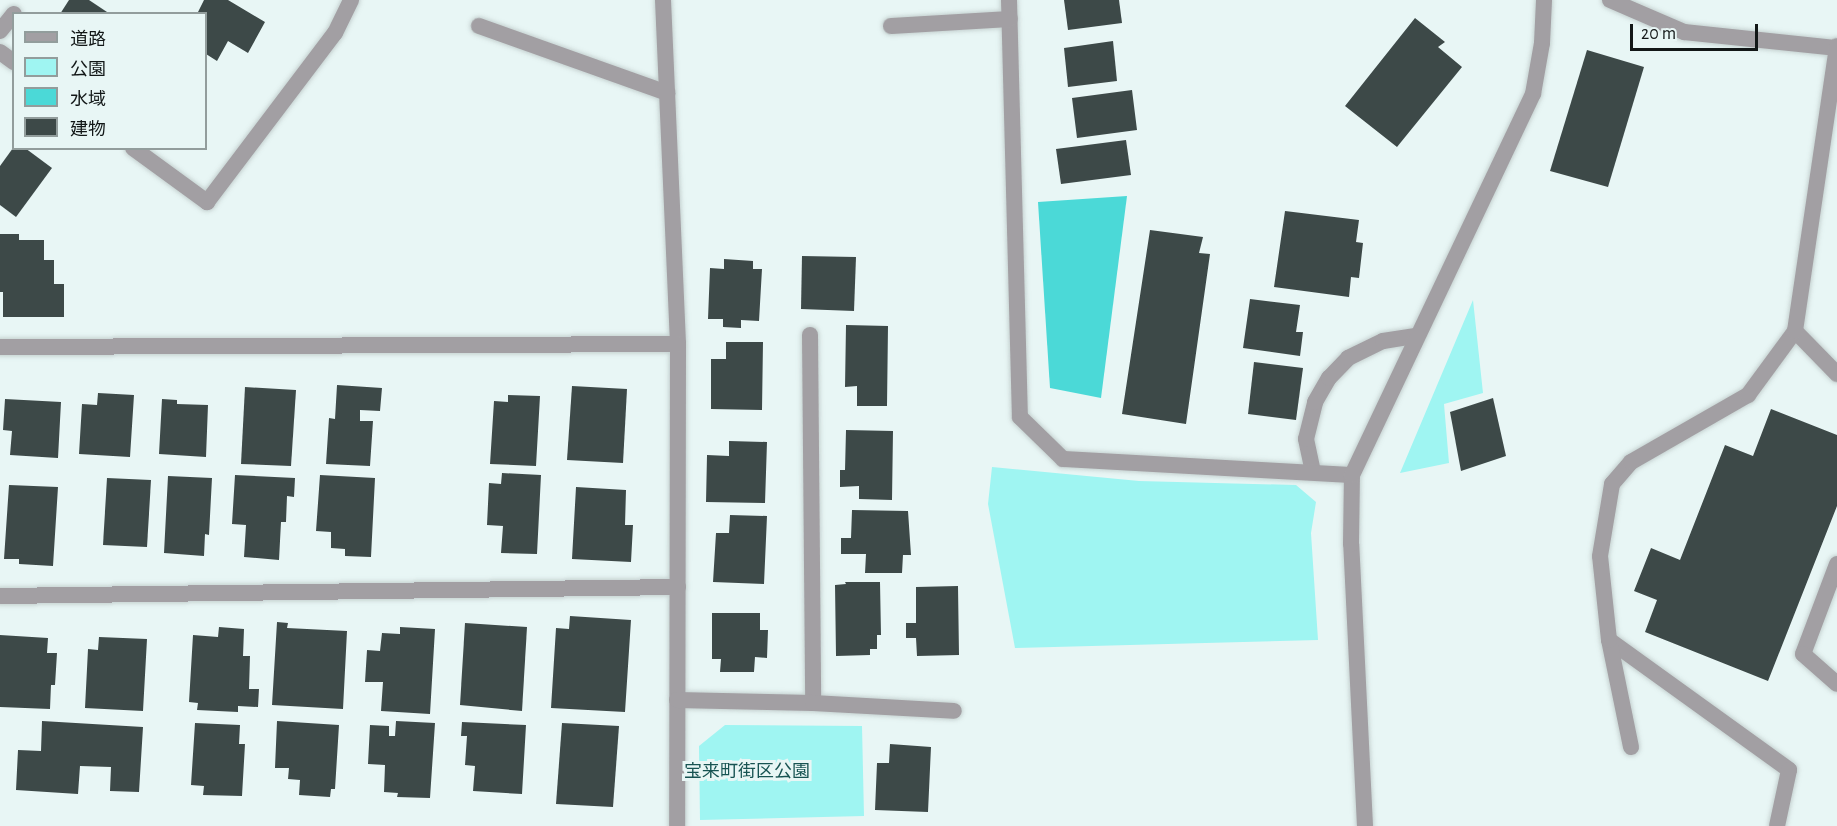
<!DOCTYPE html>
<meta charset="utf-8">
<style>
body{margin:0}
#map{position:relative;width:1837px;height:826px;overflow:hidden;background:#e8f6f5;font-family:"Alegreya Sans","Noto Sans JP",sans-serif}
div>[style]{position:absolute}
[style*='--x']{left:calc(var(--x)*1px);top:calc(var(--y)*1px);width:calc(var(--w)*1px);rotate:calc(var(--a)*1deg)}
.green>*{inset:0;background:#9ff5f2}
.water>*{inset:0;background:#4bd9d7}
.building>*{inset:0;background:#3d4948}
.roads{filter:drop-shadow(0 0 2px #c6d2d1) drop-shadow(0 0 2px #c6d2d1)}
.service>*{height:16px;margin:-8px;padding:0 8px;transform-origin:8px;border-radius:8px;background:#a29fa3}
.minor>*{height:16px;margin:-8px;padding:0 8px;transform-origin:8px;border-radius:8px;background:#a29fa3}
.tertiary>*{height:16px;margin:-8px;padding:0 8px;transform-origin:8px;border-radius:8px;background:#a29fa3}
span{translate:-50% -50%;white-space:nowrap;text-align:center;line-height:1.15;-webkit-text-stroke:6px #e8f6f5;paint-order:stroke}
.park-label{font-size:18px;color:#175352}
.legend{position:absolute;left:12px;top:12px;width:195px;height:138px;box-sizing:border-box;background:#e8f6f5;border:2px solid #929d9c;margin:0;padding:8px 10px;list-style:none;font-size:18px;color:#121717}
.legend li{display:flex;align-items:center;gap:12px;height:30px}
.legend b{width:30px;border:2px solid #929d9c}
.scale{position:absolute;left:1630px;top:24px;width:128px;height:27px;box-sizing:border-box;border:3px solid #121717;border-top:0;padding-left:8px;font-size:18px;line-height:21px;white-space:nowrap;color:#121717;-webkit-text-stroke:4px #e8f6f5;paint-order:stroke}
</style>
<div id="map">
<div class="green">
<i style="clip-path:polygon(1473px 300px,1483px 393px,1444px 404px,1449px 463px,1400px 473px)"></i>
<i style="clip-path:polygon(992px 467px,1139px 481px,1296px 485px,1316px 502px,1311px 533px,1318px 640px,1015px 648px,988px 504px)"></i>
<i style="clip-path:polygon(725px 725px,862px 726px,864px 816px,700px 820px,699px 746px)"></i>
</div>
<div class="water">
<i style="clip-path:polygon(1127px 196px,1101px 398px,1050px 388px,1038px 202px)"></i>
</div>
<div class="building">
<i style="clip-path:polygon(69px 0,89px 0,110px 14px,60px 14px)"></i>
<i style="clip-path:polygon(204px 0,228px 0,265px 22px,248px 53px,228px 41px,217px 61px,206px 54px,206px 14px,197px 14px)"></i>
<i style="clip-path:polygon(1064px 0,1119px 0,1122px 23px,1068px 30px)"></i>
<i style="clip-path:polygon(1415px 18px,1445px 42px,1438px 47px,1462px 67px,1397px 147px,1345px 106px)"></i>
<i style="clip-path:polygon(1113px 41px,1117px 81px,1068px 87px,1064px 48px)"></i>
<i style="clip-path:polygon(1587px 50px,1644px 67px,1608px 187px,1550px 171px)"></i>
<i style="clip-path:polygon(1132px 90px,1137px 130px,1077px 138px,1072px 98px)"></i>
<i style="clip-path:polygon(1126px 140px,1131px 175px,1061px 184px,1056px 149px)"></i>
<i style="clip-path:polygon(13px 148px,25px 148px,52px 168px,16px 217px,0 205px,0 166px)"></i>
<i style="clip-path:polygon(1285px 211px,1359px 220px,1356px 242px,1363px 243px,1359px 278px,1351px 277px,1349px 297px,1274px 287px)"></i>
<i style="clip-path:polygon(1150px 230px,1203px 237px,1199px 253px,1210px 254px,1186px 424px,1122px 414px)"></i>
<i style="clip-path:polygon(0 234px,19px 234px,19px 240px,44px 240px,44px 260px,54px 260px,54px 284px,64px 284px,64px 317px,3px 317px,3px 292px,0 292px)"></i>
<i style="clip-path:polygon(802px 256px,856px 257px,854px 311px,801px 309px)"></i>
<i style="clip-path:polygon(724px 259px,753px 261px,753px 269px,762px 269px,759px 321px,741px 320px,741px 328px,723px 327px,723px 319px,708px 319px,710px 268px,724px 269px)"></i>
<i style="clip-path:polygon(1250px 299px,1300px 305px,1296px 332px,1303px 332px,1300px 356px,1243px 348px)"></i>
<i style="clip-path:polygon(846px 325px,888px 326px,887px 406px,857px 406px,857px 386px,845px 387px)"></i>
<i style="clip-path:polygon(726px 342px,763px 342px,762px 410px,711px 409px,711px 359px,726px 359px)"></i>
<i style="clip-path:polygon(1254px 362px,1303px 368px,1296px 420px,1248px 414px)"></i>
<i style="clip-path:polygon(337px 385px,382px 388px,380px 411px,360px 410px,360px 421px,373px 421px,370px 466px,326px 464px,329px 418px,335px 419px)"></i>
<i style="clip-path:polygon(572px 386px,627px 389px,623px 463px,567px 460px)"></i>
<i style="clip-path:polygon(245px 387px,296px 390px,291px 466px,241px 464px)"></i>
<i style="clip-path:polygon(98px 393px,134px 395px,130px 457px,79px 454px,82px 404px,97px 405px)"></i>
<i style="clip-path:polygon(508px 395px,540px 396px,536px 466px,490px 464px,494px 401px,508px 402px)"></i>
<i style="clip-path:polygon(1493px 398px,1506px 456px,1461px 471px,1450px 412px)"></i>
<i style="clip-path:polygon(5px 399px,61px 402px,58px 458px,10px 455px,12px 431px,3px 430px)"></i>
<i style="clip-path:polygon(162px 399px,177px 400px,177px 404px,208px 405px,206px 457px,159px 454px)"></i>
<i style="clip-path:polygon(1771px 409px,1837px 435px,1837px 506px,1768px 681px,1645px 632px,1657px 600px,1634px 591px,1651px 548px,1680px 560px,1725px 445px,1753px 456px)"></i>
<i style="clip-path:polygon(846px 430px,893px 431px,892px 500px,859px 499px,859px 486px,840px 487px,840px 470px,845px 470px)"></i>
<i style="clip-path:polygon(729px 441px,767px 442px,765px 503px,706px 502px,707px 455px,729px 456px)"></i>
<i style="clip-path:polygon(502px 473px,541px 475px,537px 554px,501px 553px,503px 526px,487px 525px,489px 483px,501px 484px)"></i>
<i style="clip-path:polygon(235px 475px,295px 478px,294px 497px,287px 496px,286px 522px,281px 522px,279px 560px,244px 557px,246px 525px,232px 524px)"></i>
<i style="clip-path:polygon(320px 475px,375px 478px,371px 557px,345px 556px,345px 549px,331px 548px,331px 532px,316px 531px)"></i>
<i style="clip-path:polygon(168px 476px,212px 478px,209px 535px,205px 534px,204px 556px,164px 553px)"></i>
<i style="clip-path:polygon(107px 478px,151px 480px,147px 547px,103px 545px)"></i>
<i style="clip-path:polygon(9px 485px,58px 487px,53px 566px,19px 564px,19px 559px,4px 559px)"></i>
<i style="clip-path:polygon(576px 487px,626px 490px,625px 525px,633px 525px,631px 562px,572px 559px)"></i>
<i style="clip-path:polygon(852px 510px,908px 511px,911px 555px,903px 555px,902px 573px,865px 573px,866px 554px,841px 554px,841px 538px,851px 538px)"></i>
<i style="clip-path:polygon(730px 515px,767px 516px,764px 584px,713px 582px,716px 533px,729px 533px)"></i>
<i style="clip-path:polygon(845px 582px,880px 582px,881px 635px,877px 635px,877px 649px,870px 649px,870px 655px,836px 656px,835px 585px,846px 584px)"></i>
<i style="clip-path:polygon(958px 586px,959px 655px,917px 656px,916px 638px,906px 638px,906px 623px,916px 623px,916px 587px)"></i>
<i style="clip-path:polygon(712px 613px,760px 613px,760px 630px,768px 630px,767px 658px,755px 657px,754px 672px,720px 672px,721px 659px,712px 659px)"></i>
<i style="clip-path:polygon(570px 616px,631px 620px,625px 712px,551px 708px,556px 628px,569px 629px)"></i>
<i style="clip-path:polygon(277px 622px,288px 623px,287px 628px,347px 631px,343px 709px,272px 705px)"></i>
<i style="clip-path:polygon(465px 623px,527px 627px,522px 711px,460px 705px)"></i>
<i style="clip-path:polygon(219px 627px,244px 629px,243px 656px,250px 656px,249px 689px,259px 689px,258px 707px,238px 706px,238px 712px,197px 710px,198px 703px,189px 702px,193px 635px,218px 637px)"></i>
<i style="clip-path:polygon(400px 627px,435px 629px,430px 714px,381px 711px,383px 682px,365px 682px,367px 650px,380px 651px,382px 633px,400px 634px)"></i>
<i style="clip-path:polygon(0 635px,48px 638px,47px 653px,57px 653px,55px 685px,51px 685px,50px 709px,0 707px)"></i>
<i style="clip-path:polygon(99px 637px,147px 639px,143px 711px,85px 708px,88px 649px,98px 650px)"></i>
<i style="clip-path:polygon(42px 721px,143px 727px,139px 792px,110px 791px,111px 767px,80px 766px,78px 794px,16px 790px,18px 750px,41px 751px)"></i>
<i style="clip-path:polygon(277px 721px,339px 725px,335px 789px,331px 789px,330px 797px,299px 795px,300px 780px,288px 779px,289px 768px,275px 768px)"></i>
<i style="clip-path:polygon(396px 721px,435px 723px,430px 798px,397px 797px,398px 793px,384px 792px,385px 765px,368px 764px,370px 725px,389px 726px,389px 736px,395px 736px)"></i>
<i style="clip-path:polygon(462px 722px,526px 725px,522px 794px,473px 791px,475px 766px,465px 765px,467px 736px,461px 736px)"></i>
<i style="clip-path:polygon(195px 723px,240px 725px,239px 744px,245px 744px,242px 796px,203px 795px,204px 786px,191px 785px)"></i>
<i style="clip-path:polygon(562px 723px,619px 726px,613px 807px,556px 804px)"></i>
<i style="clip-path:polygon(890px 744px,931px 747px,928px 812px,875px 810px,877px 763px,889px 763px)"></i>
</div>
<div class="roads">
<div class="service">
<i style="--x:479;--y:26;--w:200;--a:19.6"></i>
<i style="--x:1795;--y:331;--w:60;--a:45.7"></i>
<i style="--x:1313;--y:472;--w:34;--a:-102"></i>
<i style="--x:1306;--y:439;--w:38;--a:-76"></i>
<i style="--x:1315;--y:402;--w:28;--a:-60"></i>
<i style="--x:1329;--y:378;--w:28;--a:-46"></i>
<i style="--x:1348;--y:358;--w:39;--a:-26"></i>
<i style="--x:1383;--y:341;--w:33;--a:-9"></i>
<i style="--x:1837;--y:564;--w:96;--a:110.7"></i>
<i style="--x:1803;--y:654;--w:45;--a:41.4"></i>
<i style="--x:1609;--y:640;--w:222;--a:35.8"></i>
<i style="--x:1789;--y:770;--w:57;--a:102.1"></i>
</div>
<div class="minor">
<i style="--x:663;--y:0;--w:344;--a:87.5"></i>
<i style="--x:678;--y:344;--w:482;--a:90.1"></i>
<i style="--x:1009;--y:0;--w:417;--a:88.5"></i>
<i style="--x:1020;--y:417;--w:60;--a:44.3"></i>
<i style="--x:1063;--y:459;--w:289;--a:3.2"></i>
<i style="--x:1610;--y:0;--w:81;--a:23.4"></i>
<i style="--x:1684;--y:32;--w:152;--a:6"></i>
<i style="--x:891;--y:26;--w:119;--a:-3.4"></i>
<i style="--x:0;--y:31;--w:22;--a:-51"></i>
<i style="--x:0;--y:52;--w:17;--a:36"></i>
<i style="--x:133;--y:148;--w:92;--a:36.1"></i>
<i style="--x:207;--y:202;--w:212;--a:-52.9"></i>
<i style="--x:335;--y:33;--w:37;--a:-64"></i>
<i style="--x:810;--y:335;--w:368;--a:89.5"></i>
<i style="--x:0;--y:347;--w:678;--a:-0.25"></i>
<i style="--x:0;--y:596;--w:678;--a:-0.76"></i>
<i style="--x:677;--y:700;--w:136;--a:1.3"></i>
<i style="--x:813;--y:703;--w:141;--a:3.2"></i>
<i style="--x:1631;--y:747;--w:109;--a:-101.6"></i>
<i style="--x:1609;--y:640;--w:84;--a:-96.1"></i>
<i style="--x:1600;--y:556;--w:73;--a:-80.5"></i>
<i style="--x:1612;--y:484;--w:29;--a:-49"></i>
<i style="--x:1631;--y:462;--w:135;--a:-29.8"></i>
<i style="--x:1748;--y:395;--w:79;--a:-53.7"></i>
<i style="--x:1795;--y:331;--w:288;--a:-81.6"></i>
</div>
<div class="tertiary">
<i style="--x:1365;--y:826;--w:282;--a:-92.8"></i>
<i style="--x:1351;--y:544;--w:69;--a:-89.2"></i>
<i style="--x:1352;--y:475;--w:422;--a:-64.6"></i>
<i style="--x:1533;--y:94;--w:52;--a:-80"></i>
<i style="--x:1542;--y:43;--w:43;--a:-87.3"></i>
</div>
</div>
<div class="park-label">
<span style="left:747px;top:772px">宝来町街区公園</span>
</div>
<ul class="legend">
<li><b style="height:8px;background:#a29fa3"></b>道路</li>
<li><b style="height:16px;background:#9ff5f2"></b>公園</li>
<li><b style="height:16px;background:#4bd9d7"></b>水域</li>
<li><b style="height:16px;background:#3d4948"></b>建物</li>
</ul>
<div class="scale">20 m</div>
</div>
